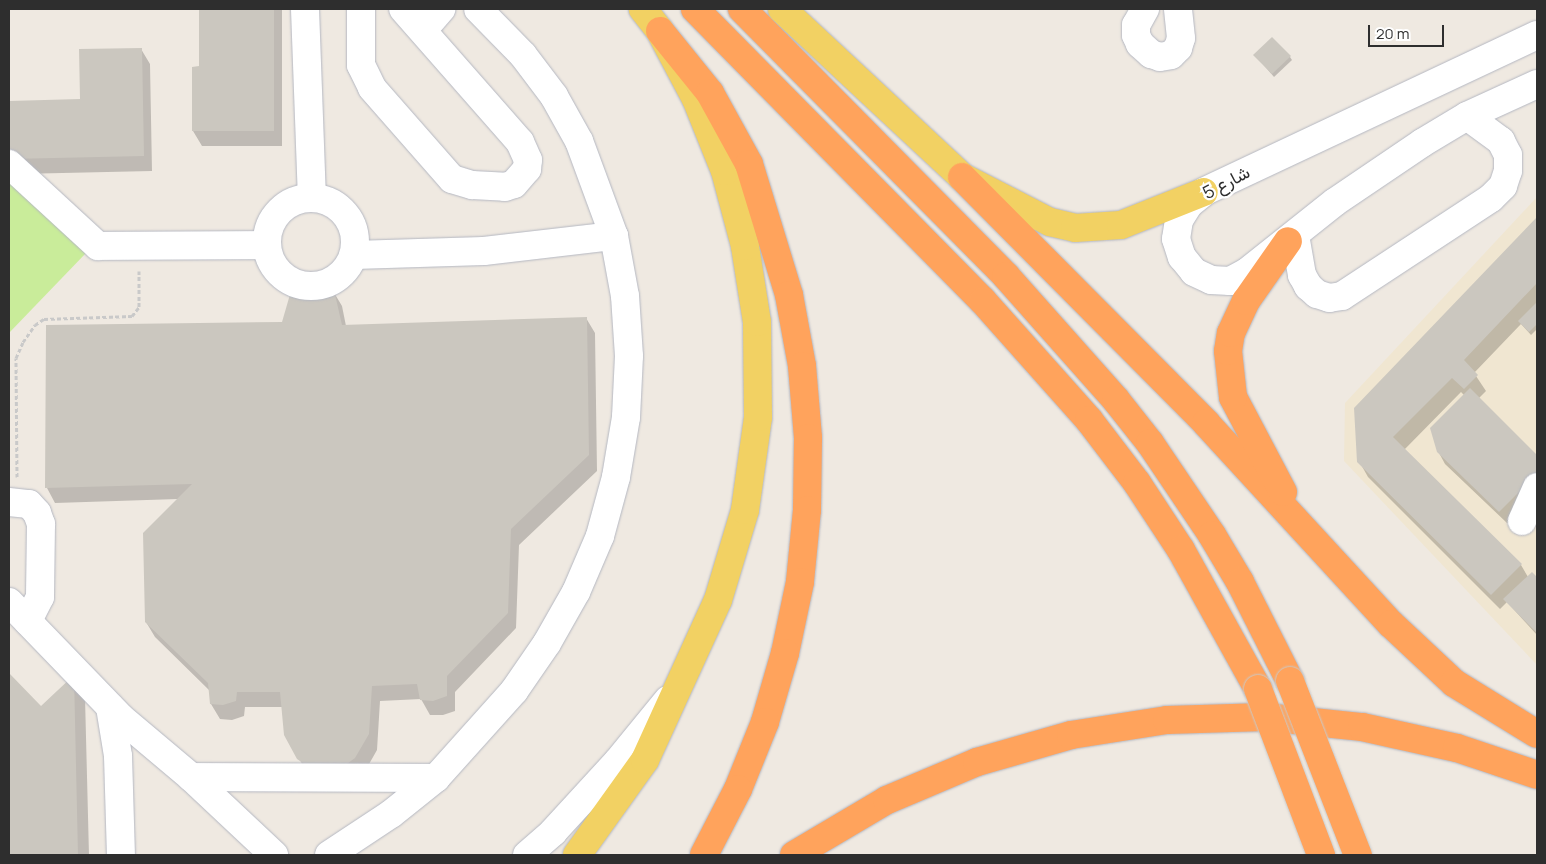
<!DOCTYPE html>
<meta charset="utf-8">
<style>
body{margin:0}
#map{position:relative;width:1546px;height:864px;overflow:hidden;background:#efe9e1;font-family:Manrope,Vazirmatn,sans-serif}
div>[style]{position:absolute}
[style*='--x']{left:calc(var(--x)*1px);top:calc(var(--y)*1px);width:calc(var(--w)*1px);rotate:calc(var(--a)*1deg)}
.education>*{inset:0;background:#f0e6d1}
.pitch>*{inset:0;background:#c9ec9a}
.shadow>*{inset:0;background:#0003}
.building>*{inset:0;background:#cbc7bf}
.path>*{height:3px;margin-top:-1.5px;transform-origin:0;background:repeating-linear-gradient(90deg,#c9c9c9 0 4px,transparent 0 6.5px)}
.roads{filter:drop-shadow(0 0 1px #b4b7c1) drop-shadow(0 0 1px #b4b7c1)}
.minor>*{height:28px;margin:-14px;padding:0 14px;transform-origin:14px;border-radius:14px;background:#fff}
.minor>.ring{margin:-14px;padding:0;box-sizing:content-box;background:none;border:28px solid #fff;border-radius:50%}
.major>*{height:28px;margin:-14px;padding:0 14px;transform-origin:14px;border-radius:14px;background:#f2d163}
.highway>*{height:28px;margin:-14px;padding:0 14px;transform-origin:14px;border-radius:14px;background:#ffa35c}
.bridges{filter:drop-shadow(0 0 1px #c9c9c9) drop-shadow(0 0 1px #c9c9c9)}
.highway-bridge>*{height:28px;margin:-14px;padding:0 14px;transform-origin:14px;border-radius:14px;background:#ffa35c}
span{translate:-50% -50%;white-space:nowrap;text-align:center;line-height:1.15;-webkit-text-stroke:4.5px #fff;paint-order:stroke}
.street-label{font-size:18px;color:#2e2e2e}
.frame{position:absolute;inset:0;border:10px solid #2e2e2e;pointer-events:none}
.scale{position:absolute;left:1368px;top:25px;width:76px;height:22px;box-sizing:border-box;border:2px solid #2e2e2e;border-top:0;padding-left:6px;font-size:15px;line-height:18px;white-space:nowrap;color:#2e2e2e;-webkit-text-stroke:4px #fff;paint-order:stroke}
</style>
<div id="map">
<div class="education">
<i style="clip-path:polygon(1537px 197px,1537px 665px,1344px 461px,1345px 403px)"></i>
</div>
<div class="pitch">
<i style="clip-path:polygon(9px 176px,86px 253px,9px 333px)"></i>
</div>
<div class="shadow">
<i style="clip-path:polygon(200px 9px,282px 9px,282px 146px,202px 146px,193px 131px,200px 68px)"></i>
<i style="clip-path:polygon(141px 49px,150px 64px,152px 171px,18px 174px,9px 159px,9px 102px,81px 100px)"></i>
<i style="clip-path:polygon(1255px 55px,1290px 57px,1292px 60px,1274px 77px)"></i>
<i style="clip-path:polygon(1537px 219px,1537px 329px,1531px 335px,1521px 324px,1474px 373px,1486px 391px,1479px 398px,1537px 456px,1537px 492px,1507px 523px,1445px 464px,1438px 451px,1464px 395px,1461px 392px,1404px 450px,1521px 565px,1528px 577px,1532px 573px,1537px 579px,1537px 635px,1507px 602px,1500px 609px,1368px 477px,1359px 461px,1356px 408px)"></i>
<i style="clip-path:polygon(333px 291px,342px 306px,346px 326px,586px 318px,595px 333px,597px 471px,519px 545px,516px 628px,455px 692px,455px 711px,443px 715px,430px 715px,421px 699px,380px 701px,377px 750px,364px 773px,308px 774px,285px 734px,282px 707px,245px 707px,244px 716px,232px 720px,220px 719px,211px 704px,210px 691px,155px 637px,146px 622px,178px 499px,55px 503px,47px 488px)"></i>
<i style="clip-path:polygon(9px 675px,41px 707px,74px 677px,85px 697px,89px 855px,9px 855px)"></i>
</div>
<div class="building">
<i style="clip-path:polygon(199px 9px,274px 9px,274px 131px,192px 131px,192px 67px,199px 66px)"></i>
<i style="clip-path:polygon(1272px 37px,1291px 56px,1272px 74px,1253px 55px)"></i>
<i style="clip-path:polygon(142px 48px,144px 156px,9px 159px,9px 101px,80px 99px,79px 49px)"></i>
<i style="clip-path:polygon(1537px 217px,1537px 283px,1464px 360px,1478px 375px,1464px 389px,1452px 378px,1393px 437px,1522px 564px,1491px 595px,1357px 462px,1354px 408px)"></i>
<i style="clip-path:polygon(334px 290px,342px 325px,587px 317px,589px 455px,511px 529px,508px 613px,447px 676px,447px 696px,433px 701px,420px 700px,417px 684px,372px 686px,369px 734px,355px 758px,340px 769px,312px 769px,297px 759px,284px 735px,280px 692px,237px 692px,236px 701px,223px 705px,210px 704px,208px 683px,145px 622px,143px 533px,192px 484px,45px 488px,46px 325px,282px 322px,291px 291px)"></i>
<i style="clip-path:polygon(1536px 303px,1537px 324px,1529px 332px,1518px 321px)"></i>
<i style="clip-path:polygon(1470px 388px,1537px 455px,1537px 474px,1499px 512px,1437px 452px,1430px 428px)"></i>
<i style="clip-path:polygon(1532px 572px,1537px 577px,1537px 633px,1503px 599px)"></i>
<i style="clip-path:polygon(9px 673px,41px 706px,74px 675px,78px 855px,9px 855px)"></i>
</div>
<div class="path">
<i style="--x:17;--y:477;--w:119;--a:-90.5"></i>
<i style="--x:16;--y:358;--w:17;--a:-66"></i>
<i style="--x:23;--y:342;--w:21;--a:-55"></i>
<i style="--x:35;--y:325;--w:11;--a:-34"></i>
<i style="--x:44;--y:319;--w:88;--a:-2"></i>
<i style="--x:132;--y:316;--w:11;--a:-52"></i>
<i style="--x:139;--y:307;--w:36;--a:-90"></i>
</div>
<div class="roads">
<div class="minor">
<i style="--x:305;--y:9;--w:189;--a:87.9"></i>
<i style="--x:361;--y:9;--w:56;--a:90"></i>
<i style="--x:361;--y:65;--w:25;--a:64"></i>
<i style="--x:372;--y:88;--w:121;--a:48.7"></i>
<i style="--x:452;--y:179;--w:21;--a:17"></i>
<i style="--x:472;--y:185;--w:33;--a:3"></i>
<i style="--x:505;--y:187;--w:9;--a:-18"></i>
<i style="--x:514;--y:184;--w:20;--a:-49"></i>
<i style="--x:527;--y:169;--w:9;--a:-84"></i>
<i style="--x:528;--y:160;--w:20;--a:-114"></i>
<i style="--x:520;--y:142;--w:177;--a:-131.3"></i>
<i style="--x:1145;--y:9;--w:18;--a:119"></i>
<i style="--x:1136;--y:25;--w:10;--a:90"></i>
<i style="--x:1136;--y:35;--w:10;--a:66"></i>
<i style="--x:1140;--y:44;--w:15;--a:42"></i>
<i style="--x:1151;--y:54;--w:9;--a:18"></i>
<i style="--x:1160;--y:57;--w:11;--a:-10"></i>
<i style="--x:1171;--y:55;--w:10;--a:-45"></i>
<i style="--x:1178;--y:48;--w:10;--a:-73"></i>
<i style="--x:1181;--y:38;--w:29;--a:-96"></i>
<i style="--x:423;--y:30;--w:28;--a:-49"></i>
<i style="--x:1537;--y:35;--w:368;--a:154.8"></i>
<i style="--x:1204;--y:192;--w:19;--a:141"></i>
<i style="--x:1189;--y:204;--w:19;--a:122"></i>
<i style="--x:1179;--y:220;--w:19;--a:99"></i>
<i style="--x:1176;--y:239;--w:19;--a:72"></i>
<i style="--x:1182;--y:257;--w:19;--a:51"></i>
<i style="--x:1194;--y:272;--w:19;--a:25"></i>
<i style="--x:1211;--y:280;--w:19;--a:3"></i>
<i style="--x:1230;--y:281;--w:19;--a:-28"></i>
<i style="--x:1247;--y:272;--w:112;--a:-38.5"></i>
<i style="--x:1335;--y:202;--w:105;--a:-34.1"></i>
<i style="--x:1422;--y:143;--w:52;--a:-31"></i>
<i style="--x:1467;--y:116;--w:77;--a:-24.6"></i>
<i style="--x:9;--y:164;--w:121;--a:42.7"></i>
<i style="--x:98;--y:246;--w:168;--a:-0.3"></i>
<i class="ring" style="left:267px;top:198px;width:60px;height:60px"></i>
<i style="--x:1295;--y:235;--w:41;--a:80.1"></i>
<i style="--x:1302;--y:275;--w:13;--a:61"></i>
<i style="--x:1308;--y:286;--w:12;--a:42"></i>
<i style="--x:1317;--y:294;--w:13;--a:18"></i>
<i style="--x:1329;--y:298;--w:13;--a:-9"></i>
<i style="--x:1342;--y:296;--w:178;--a:-33.3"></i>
<i style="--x:1491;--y:198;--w:17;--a:-45"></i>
<i style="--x:1503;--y:186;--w:16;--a:-72"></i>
<i style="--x:1508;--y:171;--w:16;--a:-90"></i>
<i style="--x:1508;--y:155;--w:16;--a:-117"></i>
<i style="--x:1501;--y:141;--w:42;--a:-143.7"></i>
<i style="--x:354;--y:255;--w:130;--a:-1.8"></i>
<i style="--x:484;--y:251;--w:131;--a:-6.6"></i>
<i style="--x:9;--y:502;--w:20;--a:6"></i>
<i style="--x:29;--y:504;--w:12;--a:48"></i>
<i style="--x:37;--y:513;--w:12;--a:70"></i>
<i style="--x:41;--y:524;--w:73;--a:90.8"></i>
<i style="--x:40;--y:597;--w:27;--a:117"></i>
<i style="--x:1522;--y:521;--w:37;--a:-66"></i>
<i style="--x:9;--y:602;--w:161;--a:46"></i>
<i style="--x:121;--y:718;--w:92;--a:40.1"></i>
<i style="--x:191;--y:777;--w:114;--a:43.2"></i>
<i style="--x:110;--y:707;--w:50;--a:80.7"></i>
<i style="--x:118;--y:756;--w:99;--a:88.3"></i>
<i style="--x:191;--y:777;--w:245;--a:0.2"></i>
<i style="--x:329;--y:855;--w:74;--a:-33.5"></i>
<i style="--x:391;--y:814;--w:58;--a:-38.7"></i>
<i style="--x:436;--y:778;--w:117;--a:-48.1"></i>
<i style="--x:514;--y:691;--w:58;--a:-55.5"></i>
<i style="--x:547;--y:643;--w:59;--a:-60.4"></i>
<i style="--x:576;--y:592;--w:61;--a:-66.8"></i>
<i style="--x:600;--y:536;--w:61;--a:-74.8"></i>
<i style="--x:616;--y:477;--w:61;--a:-80.5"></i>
<i style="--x:626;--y:417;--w:61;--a:-87.2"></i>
<i style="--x:629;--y:356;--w:60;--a:-93.8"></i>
<i style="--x:625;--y:296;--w:61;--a:-100.4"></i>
<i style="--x:614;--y:236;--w:101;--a:-110.2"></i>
<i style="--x:579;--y:141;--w:51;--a:-119.1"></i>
<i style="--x:554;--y:96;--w:51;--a:-127.1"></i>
<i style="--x:523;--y:55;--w:64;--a:-134.4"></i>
<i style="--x:527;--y:855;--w:35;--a:-41"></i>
<i style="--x:553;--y:832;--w:96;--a:-47.5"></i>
<i style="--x:618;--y:761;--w:79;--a:-50.7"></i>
</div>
<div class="major">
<i style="--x:782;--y:9;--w:246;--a:43"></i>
<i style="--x:962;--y:177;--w:99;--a:27.1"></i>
<i style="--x:1050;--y:222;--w:26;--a:13"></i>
<i style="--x:1075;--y:228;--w:46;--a:-3.7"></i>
<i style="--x:1121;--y:225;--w:89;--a:-21.7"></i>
<i style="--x:577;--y:855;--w:117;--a:-54.4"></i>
<i style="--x:645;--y:760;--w:176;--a:-65.5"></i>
<i style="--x:718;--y:600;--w:94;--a:-73.3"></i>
<i style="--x:745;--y:510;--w:94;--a:-82"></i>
<i style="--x:758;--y:417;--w:95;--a:-90.6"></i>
<i style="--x:757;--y:322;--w:77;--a:-99"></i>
<i style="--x:745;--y:246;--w:78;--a:-104.9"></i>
<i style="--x:725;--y:171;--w:78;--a:-111.9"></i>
<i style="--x:696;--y:99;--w:77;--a:-117.9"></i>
<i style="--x:660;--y:31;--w:28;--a:-128"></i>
</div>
<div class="highway">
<i style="--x:695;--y:9;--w:410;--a:45.4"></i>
<i style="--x:983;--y:301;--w:159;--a:48.3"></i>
<i style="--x:1089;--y:420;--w:79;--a:52.7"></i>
<i style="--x:1137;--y:483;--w:80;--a:56.7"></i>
<i style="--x:1181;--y:550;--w:159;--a:61"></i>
<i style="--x:742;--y:9;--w:375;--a:45.3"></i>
<i style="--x:1006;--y:276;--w:166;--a:48.4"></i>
<i style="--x:1116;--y:400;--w:55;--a:51.7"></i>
<i style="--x:1150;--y:443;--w:111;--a:56"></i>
<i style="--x:1212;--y:535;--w:55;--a:59.2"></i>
<i style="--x:1240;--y:582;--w:111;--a:63.2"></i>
<i style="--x:660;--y:31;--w:80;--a:51.1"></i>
<i style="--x:710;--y:93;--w:81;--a:61.2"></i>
<i style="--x:749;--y:164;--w:137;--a:73"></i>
<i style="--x:789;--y:295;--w:72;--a:79.6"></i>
<i style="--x:802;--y:366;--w:72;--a:85.2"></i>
<i style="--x:808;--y:438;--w:72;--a:90.8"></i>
<i style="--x:807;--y:510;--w:72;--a:95.6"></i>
<i style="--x:800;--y:582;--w:73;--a:101.9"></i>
<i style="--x:785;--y:653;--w:72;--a:106.2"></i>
<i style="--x:765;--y:722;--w:72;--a:111.9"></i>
<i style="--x:738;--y:789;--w:74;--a:117.3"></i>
<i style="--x:962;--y:177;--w:346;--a:45.2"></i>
<i style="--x:1206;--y:423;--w:273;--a:47.4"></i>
<i style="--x:1391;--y:624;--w:86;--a:43.1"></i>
<i style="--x:1454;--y:683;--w:97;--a:31.6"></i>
<i style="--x:1283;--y:492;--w:107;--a:-117.8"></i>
<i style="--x:1233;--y:397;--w:46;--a:-96.2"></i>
<i style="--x:1228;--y:351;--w:18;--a:-81"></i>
<i style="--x:1231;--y:333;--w:35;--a:-65"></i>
<i style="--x:1246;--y:301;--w:73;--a:-55"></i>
<i style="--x:794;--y:855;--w:108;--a:-30.6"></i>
<i style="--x:887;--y:800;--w:98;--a:-22.9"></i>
<i style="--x:977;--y:762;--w:98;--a:-16"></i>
<i style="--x:1071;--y:735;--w:97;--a:-8.9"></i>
<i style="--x:1167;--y:720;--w:98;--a:-1.8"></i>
<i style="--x:1265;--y:717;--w:98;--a:5.9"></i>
<i style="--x:1362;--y:727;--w:97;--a:12.5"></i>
<i style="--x:1457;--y:748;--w:84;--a:18.6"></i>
</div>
</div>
<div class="bridges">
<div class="highway-bridge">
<i style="--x:1290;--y:681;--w:187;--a:68.7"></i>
<i style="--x:1258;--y:689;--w:178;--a:69.2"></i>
</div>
</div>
<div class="street-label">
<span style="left:1226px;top:182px;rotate:-28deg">شارع 5</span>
</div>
<div class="frame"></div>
<div class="scale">20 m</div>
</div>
